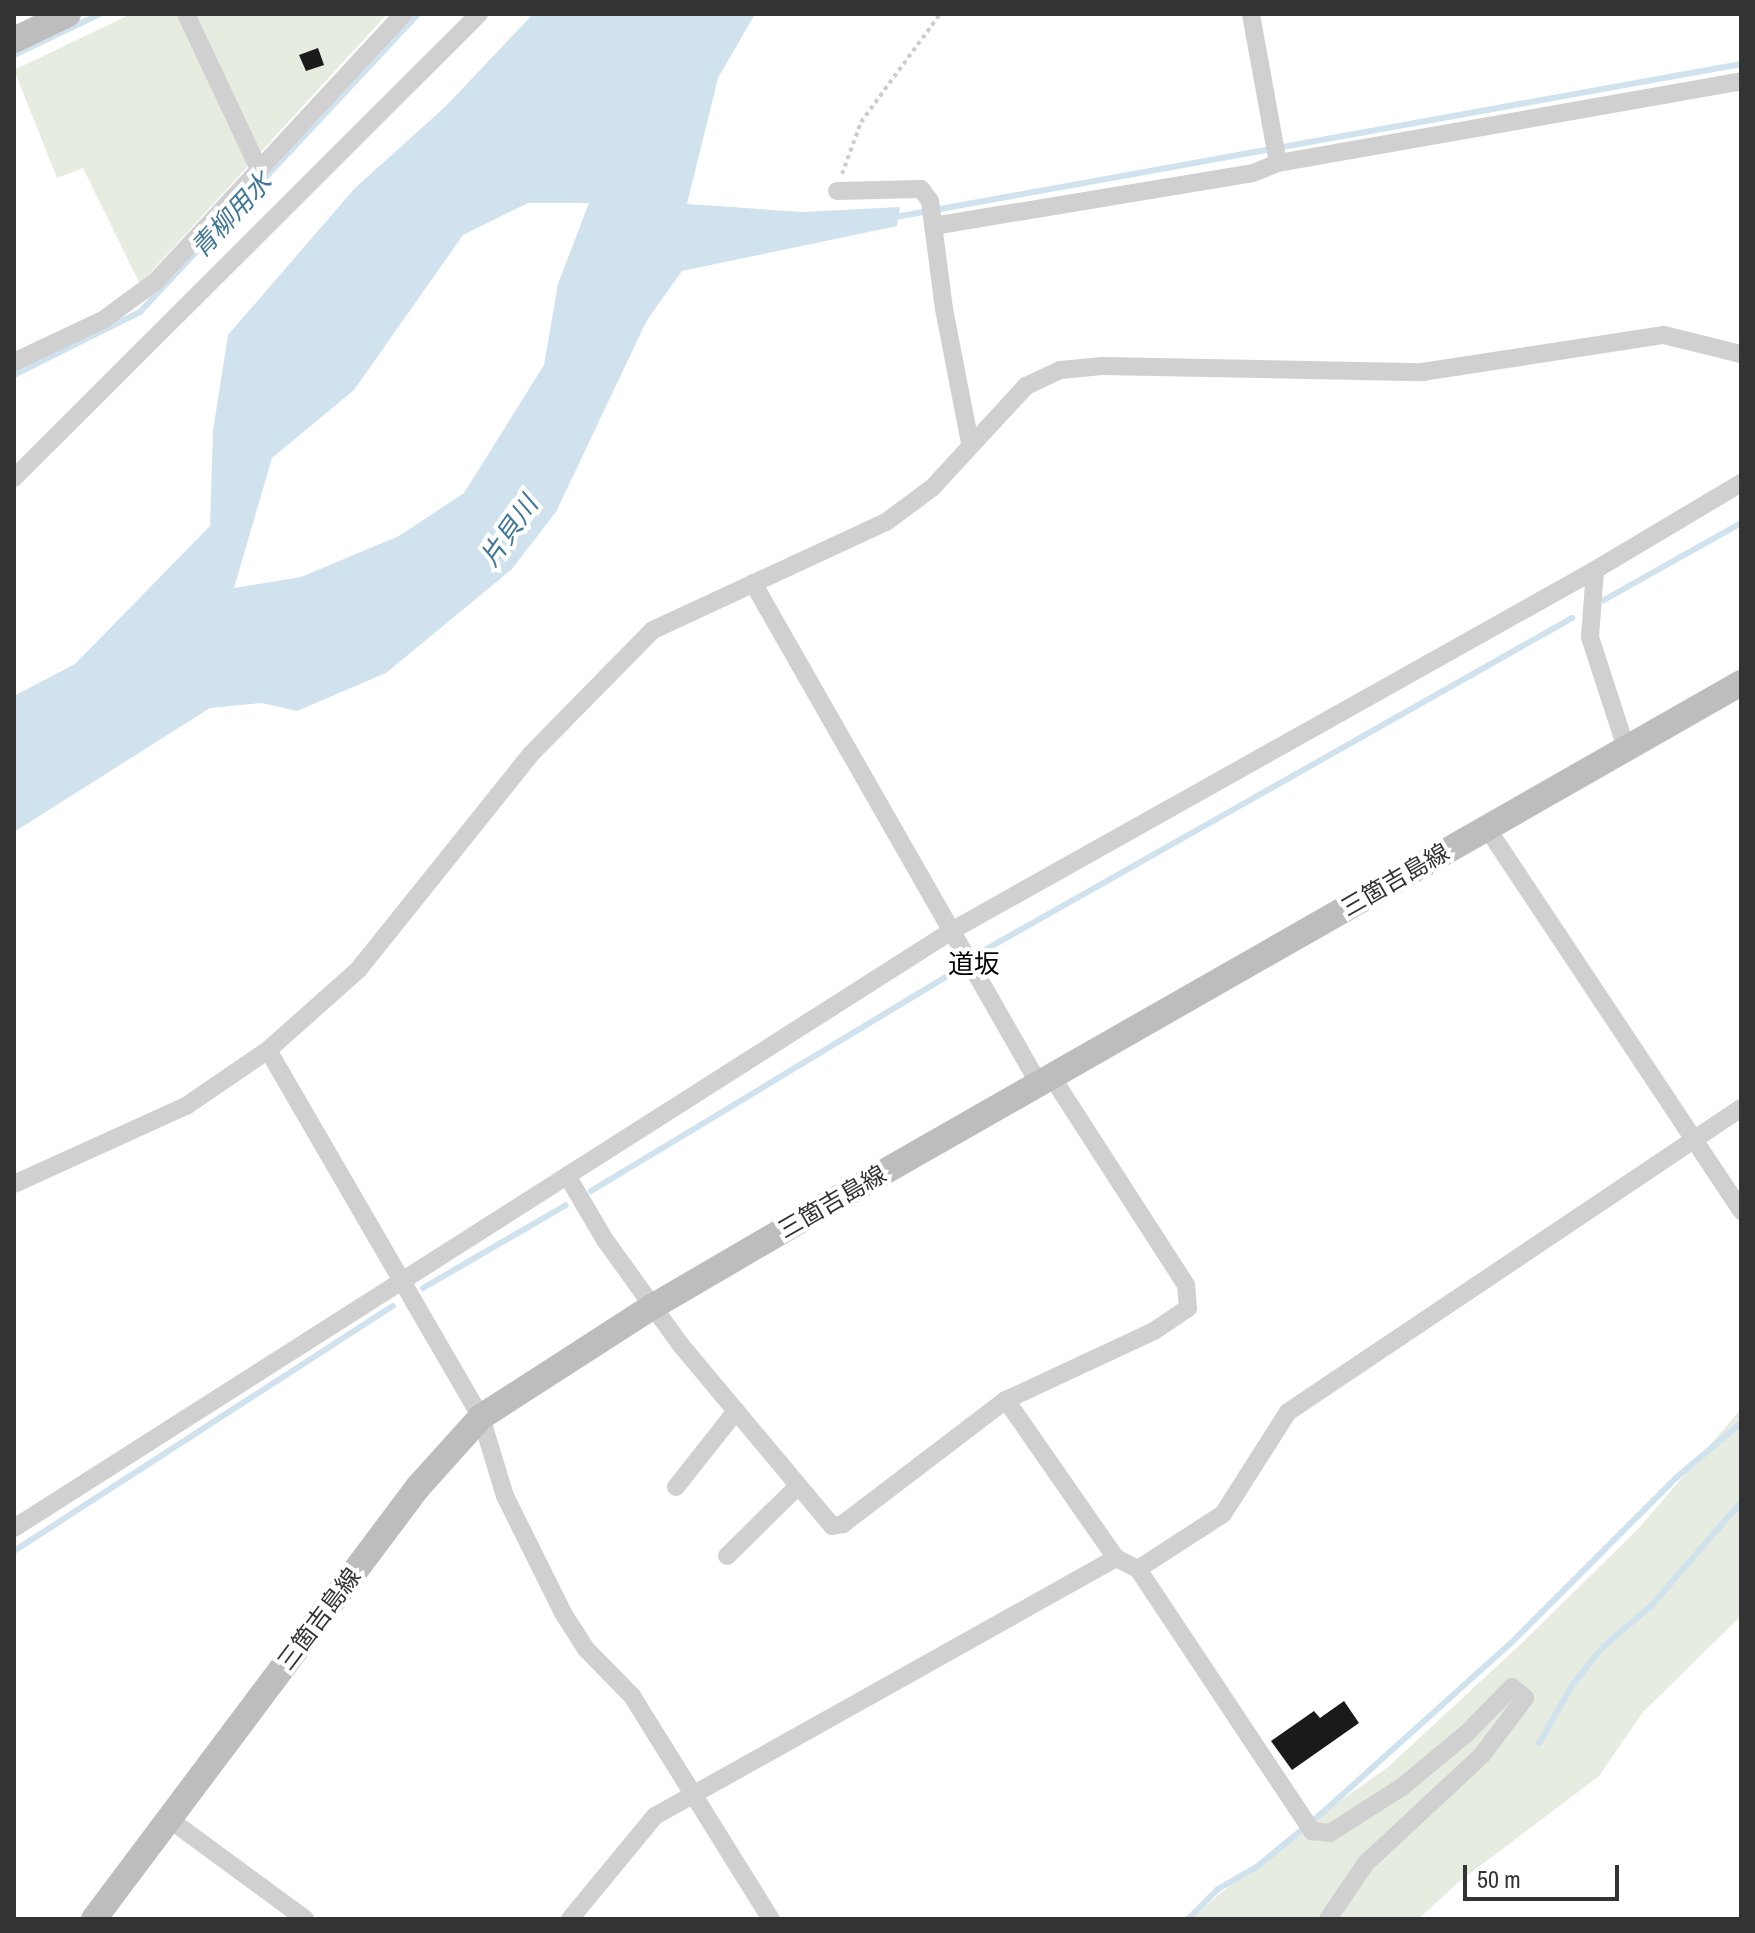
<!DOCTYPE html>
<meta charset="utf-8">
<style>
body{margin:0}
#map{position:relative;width:1755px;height:1933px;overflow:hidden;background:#fff;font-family:"Archivo Narrow","Noto Sans JP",sans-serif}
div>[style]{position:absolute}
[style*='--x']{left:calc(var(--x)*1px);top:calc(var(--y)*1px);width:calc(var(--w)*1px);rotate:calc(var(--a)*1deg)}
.green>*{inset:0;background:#e6ecdf}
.water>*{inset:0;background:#cfe2ee}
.stream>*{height:6px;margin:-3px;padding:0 3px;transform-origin:3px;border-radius:3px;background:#cfe2ee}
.building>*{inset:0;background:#1a1a1a}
.path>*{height:4px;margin-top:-2px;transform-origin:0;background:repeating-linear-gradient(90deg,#cdcdcd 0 4px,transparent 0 8px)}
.minor>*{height:18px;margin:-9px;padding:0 9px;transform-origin:9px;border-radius:9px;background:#d0d0d0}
.secondary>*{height:26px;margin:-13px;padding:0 13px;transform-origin:13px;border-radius:13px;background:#bdbdbd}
span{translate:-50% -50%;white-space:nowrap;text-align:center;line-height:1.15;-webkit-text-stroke:8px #fff;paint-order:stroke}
.street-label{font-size:24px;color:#333}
.water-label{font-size:26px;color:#3f7597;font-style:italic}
.neighbourhood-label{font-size:26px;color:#000}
.frame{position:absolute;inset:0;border:16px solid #333;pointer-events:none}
.scale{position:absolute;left:1463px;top:1865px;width:156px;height:36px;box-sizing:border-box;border:4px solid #333;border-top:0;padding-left:10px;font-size:24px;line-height:28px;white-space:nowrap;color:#333;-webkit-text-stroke:6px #fff;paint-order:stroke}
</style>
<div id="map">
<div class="green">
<i style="clip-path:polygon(131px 14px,387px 14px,140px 284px,83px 168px,57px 178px,14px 70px)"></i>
<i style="clip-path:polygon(1741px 1409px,1741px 1616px,1643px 1712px,1599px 1776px,1460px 1881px,1418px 1919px,1190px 1919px,1288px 1837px,1387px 1768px,1522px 1643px,1638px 1529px)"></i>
</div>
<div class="water">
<i style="clip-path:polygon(evenodd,533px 14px,755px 14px,718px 78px,687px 204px,803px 212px,900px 207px,897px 226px,682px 271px,647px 320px,556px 512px,511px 570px,386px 673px,297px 711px,262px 703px,210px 708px,14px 832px,14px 696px,75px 664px,210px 526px,213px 431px,228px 335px,355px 188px,446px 106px,533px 14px,528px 203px,589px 203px,558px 284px,544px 365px,464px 493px,399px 536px,301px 577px,234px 588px,272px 458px,354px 390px,463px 235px,528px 203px)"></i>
</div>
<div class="stream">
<i style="--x:14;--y:55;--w:95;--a:-25.5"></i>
<i style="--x:890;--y:218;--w:865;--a:-10.26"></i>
<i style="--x:14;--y:375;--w:141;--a:-26.6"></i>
<i style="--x:140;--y:312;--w:408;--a:-47"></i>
<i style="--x:1604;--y:600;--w:157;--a:-29.3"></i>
<i style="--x:983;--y:951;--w:677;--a:-29.48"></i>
<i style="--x:591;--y:1191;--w:430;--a:-31.1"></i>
<i style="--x:423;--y:1288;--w:165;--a:-30.1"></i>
<i style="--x:14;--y:1551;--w:451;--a:-32.9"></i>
<i style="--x:1539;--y:1743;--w:68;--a:-60"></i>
<i style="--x:1573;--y:1684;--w:48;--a:-51"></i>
<i style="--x:1603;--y:1647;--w:63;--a:-40.5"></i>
<i style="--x:1651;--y:1606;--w:138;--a:-49.1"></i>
<i style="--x:1188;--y:1919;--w:42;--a:-45"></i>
<i style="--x:1218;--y:1889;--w:46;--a:-29.9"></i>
<i style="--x:1258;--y:1866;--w:83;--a:-39.6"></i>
<i style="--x:1322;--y:1813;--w:253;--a:-42"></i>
<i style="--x:1510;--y:1644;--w:236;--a:-45"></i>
<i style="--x:1677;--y:1477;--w:84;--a:-40.2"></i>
</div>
<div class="building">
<i style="clip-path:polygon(318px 48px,324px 65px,306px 71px,299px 55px)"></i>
<i style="clip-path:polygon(1344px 1701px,1359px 1723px,1292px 1770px,1271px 1741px,1314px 1711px,1320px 1718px)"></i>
</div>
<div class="path">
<i style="--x:842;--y:174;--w:55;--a:-69.9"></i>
<i style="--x:861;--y:122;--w:134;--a:-53.8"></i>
</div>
<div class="minor">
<i style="--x:186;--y:14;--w:171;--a:64.8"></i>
<i style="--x:1278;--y:163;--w:470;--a:-10"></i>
<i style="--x:837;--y:191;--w:84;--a:-1.4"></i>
<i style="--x:921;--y:189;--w:15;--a:53"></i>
<i style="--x:930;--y:201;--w:109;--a:82.6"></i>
<i style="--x:944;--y:309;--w:136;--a:79"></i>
<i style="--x:933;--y:226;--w:324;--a:-9.4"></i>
<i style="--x:1253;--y:173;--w:27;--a:-22"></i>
<i style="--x:1278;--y:163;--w:151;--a:-100.3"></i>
<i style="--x:14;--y:362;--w:98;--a:-25.3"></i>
<i style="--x:103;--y:320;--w:66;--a:-36.3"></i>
<i style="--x:156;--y:281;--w:364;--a:-47.2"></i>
<i style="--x:14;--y:478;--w:657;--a:-44.94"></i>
<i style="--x:753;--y:583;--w:577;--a:60.28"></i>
<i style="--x:1626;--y:748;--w:117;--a:-108"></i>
<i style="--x:1590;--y:637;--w:67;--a:-85.7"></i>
<i style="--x:1595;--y:570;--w:170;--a:-30.8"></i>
<i style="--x:1487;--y:828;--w:460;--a:56.4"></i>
<i style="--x:268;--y:1050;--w:424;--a:59.9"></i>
<i style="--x:481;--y:1417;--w:83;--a:73.1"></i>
<i style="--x:505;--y:1496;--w:131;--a:63.6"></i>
<i style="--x:563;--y:1613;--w:43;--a:57.4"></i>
<i style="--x:586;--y:1649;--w:66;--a:45.6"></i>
<i style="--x:632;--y:1696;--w:263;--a:58.1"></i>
<i style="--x:568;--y:1177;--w:73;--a:59.6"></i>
<i style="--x:605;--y:1240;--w:128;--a:54.2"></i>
<i style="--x:680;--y:1344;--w:237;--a:50.1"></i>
<i style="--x:832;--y:1526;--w:11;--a:-10"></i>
<i style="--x:843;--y:1524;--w:205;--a:-37.3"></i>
<i style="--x:1006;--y:1400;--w:163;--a:-25"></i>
<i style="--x:1154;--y:1331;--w:41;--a:-34.1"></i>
<i style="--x:1188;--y:1308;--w:23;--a:-95"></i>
<i style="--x:1186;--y:1285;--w:247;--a:-122.8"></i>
<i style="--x:14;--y:1184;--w:189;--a:-24.4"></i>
<i style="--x:186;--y:1106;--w:99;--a:-34.3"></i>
<i style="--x:268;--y:1050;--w:120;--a:-41.6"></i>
<i style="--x:358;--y:970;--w:277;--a:-51.3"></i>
<i style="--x:531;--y:754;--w:174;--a:-45.5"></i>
<i style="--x:653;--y:630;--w:257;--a:-24.9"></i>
<i style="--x:886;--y:522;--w:57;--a:-36.5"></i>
<i style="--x:932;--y:488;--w:139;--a:-47.3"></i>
<i style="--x:1026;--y:386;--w:38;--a:-25"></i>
<i style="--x:1060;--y:370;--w:42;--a:-5.4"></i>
<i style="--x:1102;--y:366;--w:320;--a:1.1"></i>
<i style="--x:1422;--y:372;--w:245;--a:-8.7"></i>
<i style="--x:1664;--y:335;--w:79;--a:13.9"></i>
<i style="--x:1006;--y:1400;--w:193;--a:55.2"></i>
<i style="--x:1116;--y:1558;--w:25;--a:27"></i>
<i style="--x:1138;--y:1569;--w:315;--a:56.4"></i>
<i style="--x:1312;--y:1831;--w:18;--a:6"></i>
<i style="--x:1330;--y:1833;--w:85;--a:-32.6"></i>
<i style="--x:1402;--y:1787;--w:85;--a:-39.7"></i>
<i style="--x:1467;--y:1733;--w:64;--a:-45.6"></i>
<i style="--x:1512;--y:1687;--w:17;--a:40"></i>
<i style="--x:1525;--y:1698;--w:71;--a:127"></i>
<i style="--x:1482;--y:1755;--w:158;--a:137"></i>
<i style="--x:1366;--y:1863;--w:68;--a:124.2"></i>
<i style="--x:676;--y:1487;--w:97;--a:-51.7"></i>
<i style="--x:14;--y:1528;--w:1113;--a:-32.49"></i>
<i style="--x:953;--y:930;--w:736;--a:-29.28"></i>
<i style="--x:727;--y:1556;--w:100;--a:-44.6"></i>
<i style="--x:1138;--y:1569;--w:101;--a:-32.9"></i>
<i style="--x:1223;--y:1514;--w:121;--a:-57.5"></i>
<i style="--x:1288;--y:1412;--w:546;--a:-33.86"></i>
<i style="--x:169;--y:1819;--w:169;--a:36.3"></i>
<i style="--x:570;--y:1919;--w:134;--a:-50.5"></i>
<i style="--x:655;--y:1816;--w:528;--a:-29.23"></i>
</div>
<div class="secondary">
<i style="--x:14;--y:40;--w:60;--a:-25.7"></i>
<i style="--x:94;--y:1919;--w:540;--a:-53.13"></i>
<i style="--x:418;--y:1487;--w:94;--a:-48"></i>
<i style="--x:481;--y:1417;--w:203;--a:-32.8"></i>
<i style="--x:652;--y:1307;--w:236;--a:-30.3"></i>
<i style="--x:856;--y:1188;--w:1019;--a:-29.71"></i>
</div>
<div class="street-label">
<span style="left:1395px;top:880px;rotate:-30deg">三箇吉島線</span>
<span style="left:832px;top:1202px;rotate:-30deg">三箇吉島線</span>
<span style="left:319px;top:1619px;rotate:-53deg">三箇吉島線</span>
</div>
<div class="water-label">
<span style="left:231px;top:215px;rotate:-47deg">青柳用水</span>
<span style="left:509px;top:531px;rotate:-55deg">片貝川</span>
</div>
<div class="neighbourhood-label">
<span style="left:974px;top:964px">道坂</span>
</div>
<div class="frame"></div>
<div class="scale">50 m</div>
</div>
